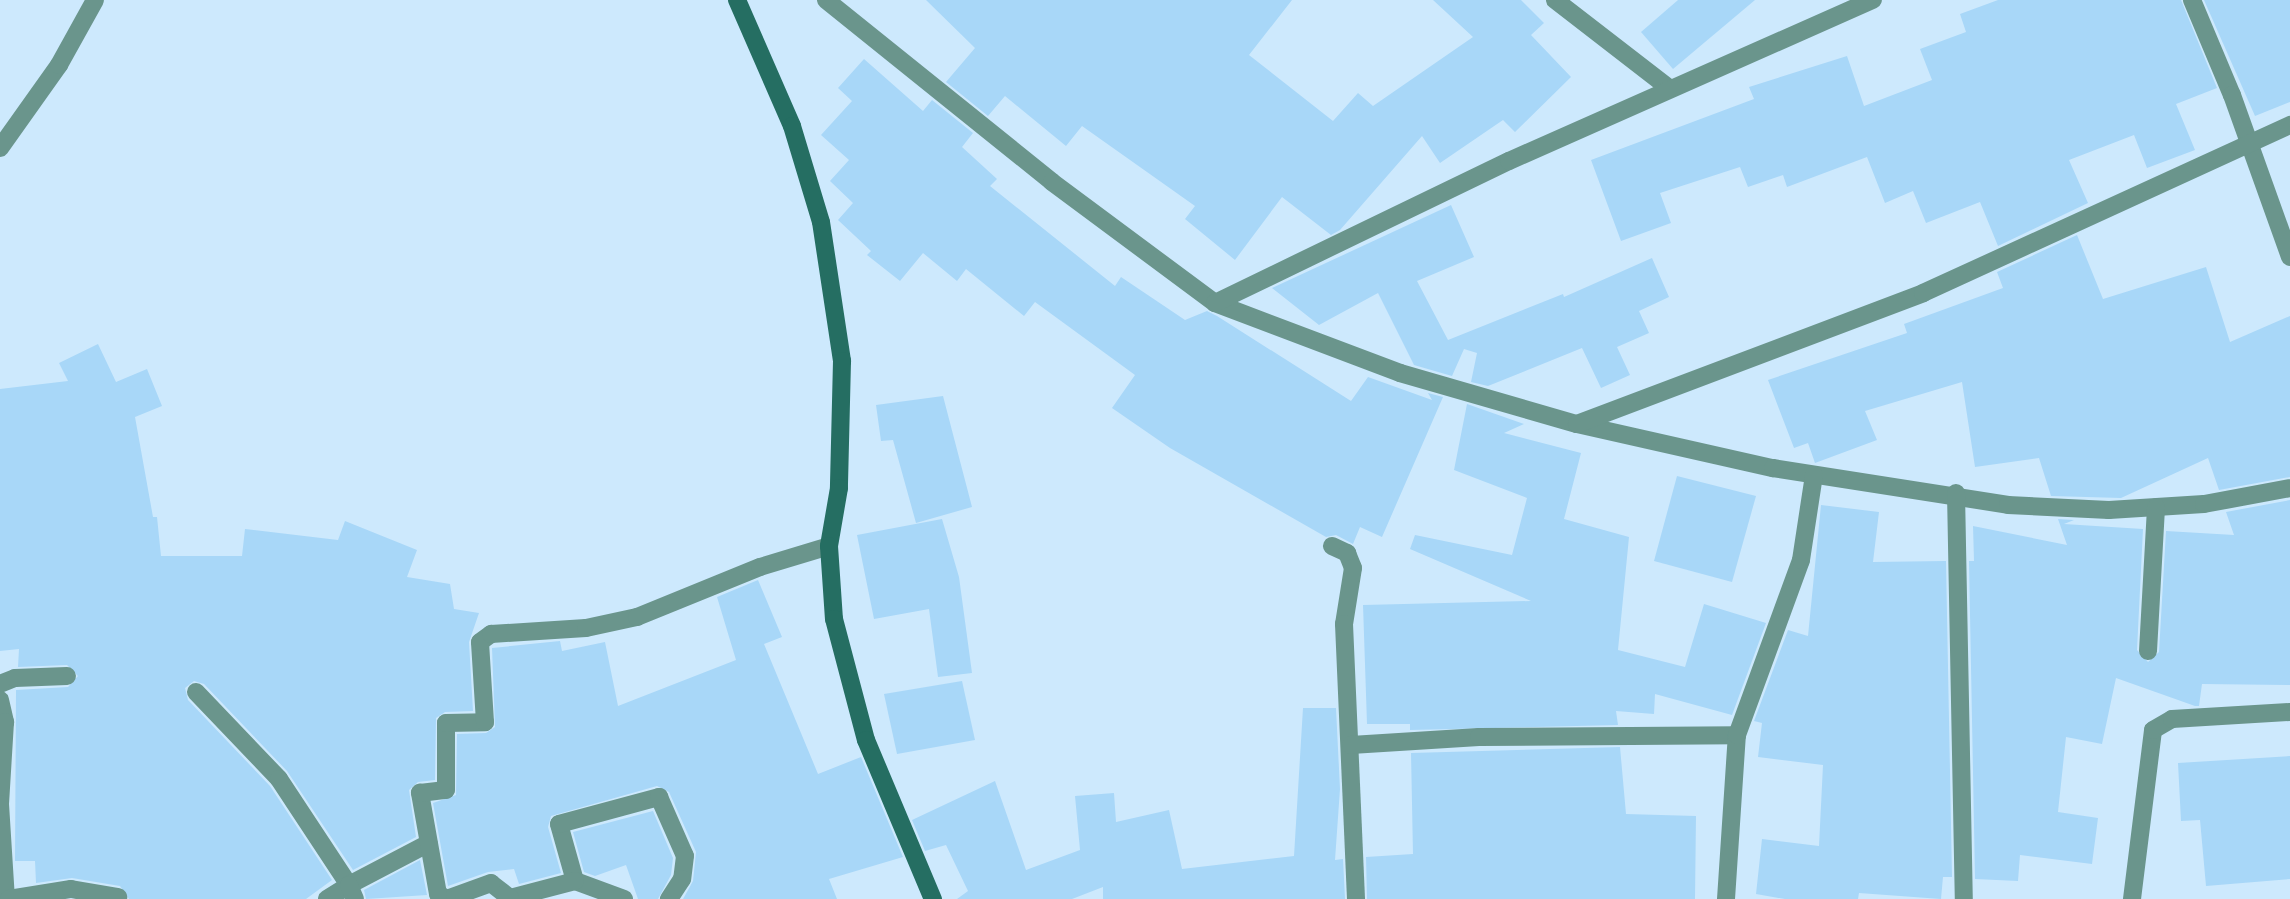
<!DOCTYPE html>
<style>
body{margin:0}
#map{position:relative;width:2290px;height:899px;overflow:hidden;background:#cde9fd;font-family:"IBM Plex Sans",sans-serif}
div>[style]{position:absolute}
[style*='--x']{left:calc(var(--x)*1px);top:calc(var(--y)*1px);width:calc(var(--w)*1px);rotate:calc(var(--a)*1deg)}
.building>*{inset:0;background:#a8d7f8}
.minor>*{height:18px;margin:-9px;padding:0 9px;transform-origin:9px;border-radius:9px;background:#6a958c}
.secondary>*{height:18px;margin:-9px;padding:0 9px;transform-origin:9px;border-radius:9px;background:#256e62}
span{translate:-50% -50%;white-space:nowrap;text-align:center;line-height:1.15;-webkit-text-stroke:5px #eaf3fa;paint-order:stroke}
</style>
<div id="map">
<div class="building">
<i style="clip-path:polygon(926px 0,1292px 0,1249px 55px,1333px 121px,1358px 93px,1373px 106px,1473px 37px,1433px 0,1521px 0,1544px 23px,1531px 35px,1571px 77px,1515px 132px,1503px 120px,1440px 163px,1422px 136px,1340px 230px,1331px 235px,1282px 197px,1235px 260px,1185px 219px,1195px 206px,1082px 126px,1066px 146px,1005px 96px,988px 116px,946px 82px,975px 48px)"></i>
<i style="clip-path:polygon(1678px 0,1755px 0,1673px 69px,1641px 32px)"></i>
<i style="clip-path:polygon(1998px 0,2181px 0,2217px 88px,2176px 104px,2195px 150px,2147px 168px,2134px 135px,2069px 160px,2088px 203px,1998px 246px,1980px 202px,1926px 223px,1913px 191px,1885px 203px,1867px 157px,1787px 187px,1783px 175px,1748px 187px,1740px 167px,1660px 193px,1671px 223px,1621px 241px,1591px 160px,1754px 99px,1749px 87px,1847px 56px,1864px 106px,1932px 80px,1920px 49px,1966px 32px,1960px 14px)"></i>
<i style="clip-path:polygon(2204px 0,2290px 0,2290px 102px,2255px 116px)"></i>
<i style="clip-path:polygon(864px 59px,923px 111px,932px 100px,973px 133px,962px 147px,997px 179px,990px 186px,1115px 286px,1121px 277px,1185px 320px,1207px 311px,1217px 316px,1351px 401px,1368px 377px,1432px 400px,1428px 393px,1443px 397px,1382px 537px,1360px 527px,1353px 544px,1336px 535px,1326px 537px,1170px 448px,1112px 408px,1135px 375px,1035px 302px,1024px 316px,966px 269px,957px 281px,923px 253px,900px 281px,867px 255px,871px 251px,838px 220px,853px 203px,830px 181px,849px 160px,821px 135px,852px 101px,838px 88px)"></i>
<i style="clip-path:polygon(1451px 205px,1474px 257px,1417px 281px,1448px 340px,1563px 294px,1564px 297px,1652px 258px,1669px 297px,1639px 311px,1649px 333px,1617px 347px,1630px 375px,1601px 388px,1582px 348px,1488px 386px,1471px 382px,1477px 353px,1464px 349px,1452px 376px,1414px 365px,1378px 293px,1319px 325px,1272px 288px)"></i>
<i style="clip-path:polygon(2077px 235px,2103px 299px,2206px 267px,2230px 342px,2290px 316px,2290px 477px,2219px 490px,2208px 458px,2121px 498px,2051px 496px,2039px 458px,1975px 467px,1962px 382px,1865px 411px,1877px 440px,1815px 463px,1808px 443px,1794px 448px,1768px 380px,1907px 333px,1904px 324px,2003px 288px,1997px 272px)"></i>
<i style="clip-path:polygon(98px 344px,116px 382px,147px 369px,162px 406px,135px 417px,153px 517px,157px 517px,161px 556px,242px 556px,245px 529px,338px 540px,345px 521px,417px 550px,407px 577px,450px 584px,454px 609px,479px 613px,469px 642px,473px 711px,445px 712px,436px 718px,435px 780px,418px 782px,409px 790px,416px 837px,353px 870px,287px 771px,204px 684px,194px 681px,185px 688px,188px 700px,270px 786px,332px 880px,306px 899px,129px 899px,120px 886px,72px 878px,36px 883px,35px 861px,15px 861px,16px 690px,68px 687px,78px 676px,67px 665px,18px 667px,19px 649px,0 651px,0 389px,68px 381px,59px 363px)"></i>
<i style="clip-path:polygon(943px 396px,972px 507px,916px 523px,893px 440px,881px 441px,876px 405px)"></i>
<i style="clip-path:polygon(1467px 404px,1524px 424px,1504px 433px,1581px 453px,1564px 519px,1629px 537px,1618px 650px,1685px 667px,1704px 604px,1766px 623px,1732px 715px,1655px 694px,1654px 714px,1616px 711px,1618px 725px,1410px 730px,1410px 724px,1367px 724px,1363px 605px,1531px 601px,1410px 549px,1415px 535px,1512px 555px,1527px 498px,1454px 470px)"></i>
<i style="clip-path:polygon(1677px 476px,1756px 496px,1732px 582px,1654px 561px)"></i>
<i style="clip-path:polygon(2290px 500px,2290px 685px,2202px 684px,2199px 706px,2195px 706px,2116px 678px,2102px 744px,2066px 737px,2058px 812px,2098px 818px,2092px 864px,2020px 855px,2018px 881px,1975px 879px,1969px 561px,1974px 561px,1973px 526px,2067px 545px,2058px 519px,2074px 520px,2064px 524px,2143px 529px,2137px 650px,2148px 662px,2159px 652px,2166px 531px,2234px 535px,2226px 512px)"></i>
<i style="clip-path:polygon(1821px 505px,1879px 512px,1873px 562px,1946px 561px,1952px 877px,1943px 877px,1941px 899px,1859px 893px,1858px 899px,1785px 899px,1756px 894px,1762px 839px,1819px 846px,1823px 765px,1758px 757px,1762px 723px,1754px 721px,1788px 630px,1808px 636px)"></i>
<i style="clip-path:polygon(942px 519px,959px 577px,972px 673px,938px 677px,929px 609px,874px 619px,857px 535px)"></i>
<i style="clip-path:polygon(758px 580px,782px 637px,764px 644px,818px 774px,861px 757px,903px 857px,829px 879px,837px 899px,683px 899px,693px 881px,696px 852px,669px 792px,657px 786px,551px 816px,548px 827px,561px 873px,519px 884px,514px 869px,488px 872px,448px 886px,433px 803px,456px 795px,457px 734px,486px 733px,495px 727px,492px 648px,560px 641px,562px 651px,605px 642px,618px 706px,736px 660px,717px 597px)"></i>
<i style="clip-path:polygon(962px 681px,975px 740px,897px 754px,884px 694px)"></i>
<i style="clip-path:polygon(1303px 708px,1336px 708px,1340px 789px,1335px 860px,1343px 859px,1345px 899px,1103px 899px,1103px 887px,1072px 899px,957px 899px,968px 891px,946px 845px,925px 851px,912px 820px,995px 781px,1026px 870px,1080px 850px,1075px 796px,1114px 793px,1116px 822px,1169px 810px,1182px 869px,1294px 856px)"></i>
<i style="clip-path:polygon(1620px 747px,1626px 814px,1696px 816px,1695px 899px,1367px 899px,1366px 857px,1413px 854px,1411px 753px)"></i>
<i style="clip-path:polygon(2290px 756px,2290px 879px,2206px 886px,2200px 820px,2181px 821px,2178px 763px)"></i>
<i style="clip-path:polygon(653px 811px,673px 858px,671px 875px,658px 899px,638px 899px,626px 865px,595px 876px,584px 872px,573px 832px)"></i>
<i style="clip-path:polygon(420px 860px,427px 895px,366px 899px,364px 890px)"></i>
</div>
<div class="minor">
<i style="--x:826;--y:0;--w:290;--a:38.8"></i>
<i style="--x:1052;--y:182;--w:203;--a:36.6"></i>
<i style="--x:1215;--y:303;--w:198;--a:20.7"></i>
<i style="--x:1400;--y:373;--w:184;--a:16.1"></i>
<i style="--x:1577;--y:424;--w:201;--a:12.7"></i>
<i style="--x:1773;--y:468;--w:238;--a:8.9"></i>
<i style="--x:2008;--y:505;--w:101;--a:2.8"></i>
<i style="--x:2109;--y:510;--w:95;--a:-3.6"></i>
<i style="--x:2204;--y:504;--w:87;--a:-10.5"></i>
<i style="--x:1555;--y:0;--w:145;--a:37.7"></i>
<i style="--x:2192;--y:0;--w:103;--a:67.2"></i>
<i style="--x:2232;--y:95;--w:172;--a:70.3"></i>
<i style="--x:0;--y:148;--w:102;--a:-54.6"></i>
<i style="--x:59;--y:65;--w:74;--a:-61"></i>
<i style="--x:1215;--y:303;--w:326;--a:-25.8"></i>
<i style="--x:1509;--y:161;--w:398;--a:-23.9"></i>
<i style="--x:1577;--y:424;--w:370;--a:-20.7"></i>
<i style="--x:1923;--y:293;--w:404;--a:-24.6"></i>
<i style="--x:1956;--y:493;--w:406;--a:88.9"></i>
<i style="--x:1332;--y:546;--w:17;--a:25"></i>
<i style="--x:1347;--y:553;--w:16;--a:68"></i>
<i style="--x:1353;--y:568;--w:57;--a:99.1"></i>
<i style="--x:1344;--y:624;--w:275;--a:87.5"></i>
<i style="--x:2148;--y:651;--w:144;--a:-86.8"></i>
<i style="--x:0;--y:684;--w:16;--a:-22"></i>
<i style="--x:15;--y:678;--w:52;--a:-2.2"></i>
<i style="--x:196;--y:692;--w:120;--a:46.3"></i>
<i style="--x:279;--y:779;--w:127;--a:56.6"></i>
<i style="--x:349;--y:885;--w:90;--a:-27.7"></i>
<i style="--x:0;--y:700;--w:23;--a:77"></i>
<i style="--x:5;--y:722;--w:82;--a:93.5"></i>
<i style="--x:0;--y:804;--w:95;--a:86.4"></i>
<i style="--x:1351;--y:745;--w:128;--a:-3.6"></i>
<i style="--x:1479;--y:737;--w:258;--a:-0.4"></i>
<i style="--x:575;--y:881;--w:59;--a:-105.7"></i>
<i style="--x:559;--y:824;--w:104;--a:-15.1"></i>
<i style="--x:659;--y:797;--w:64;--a:66.2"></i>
<i style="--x:685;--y:856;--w:23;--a:97"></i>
<i style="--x:682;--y:879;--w:24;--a:123"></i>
<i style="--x:9;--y:899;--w:63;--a:-9.2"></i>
<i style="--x:71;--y:889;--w:48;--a:9.7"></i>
<i style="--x:327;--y:899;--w:26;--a:-32"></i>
<i style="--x:349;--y:885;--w:15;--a:67"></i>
<i style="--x:624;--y:899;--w:52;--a:-159.8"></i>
<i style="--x:575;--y:881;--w:67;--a:165.3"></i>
<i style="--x:510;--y:898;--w:24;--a:-142"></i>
<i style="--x:491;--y:883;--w:47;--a:160"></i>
<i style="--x:447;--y:899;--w:10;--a:-151"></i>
<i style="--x:438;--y:894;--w:103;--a:-100.1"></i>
<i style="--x:420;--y:793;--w:26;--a:-7"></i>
<i style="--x:446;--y:790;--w:67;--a:-90"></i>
<i style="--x:446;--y:723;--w:39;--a:-1"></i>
<i style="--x:485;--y:722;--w:80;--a:-93.6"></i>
<i style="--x:480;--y:642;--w:14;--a:-36"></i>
<i style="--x:491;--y:634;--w:95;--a:-3.6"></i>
<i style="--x:586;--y:628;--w:52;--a:-12.2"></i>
<i style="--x:637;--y:617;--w:133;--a:-22.1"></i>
<i style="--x:760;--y:567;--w:72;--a:-16.9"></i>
<i style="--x:1726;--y:899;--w:164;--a:-86.2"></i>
<i style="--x:1737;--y:735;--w:186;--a:-69.9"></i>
<i style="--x:1801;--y:560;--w:86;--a:-81.3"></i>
<i style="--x:2132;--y:899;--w:170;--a:-82.9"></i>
<i style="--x:2153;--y:730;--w:22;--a:-30"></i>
<i style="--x:2172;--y:719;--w:118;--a:-3.4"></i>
</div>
<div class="secondary">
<i style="--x:737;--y:0;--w:137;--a:66.4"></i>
<i style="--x:792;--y:126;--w:100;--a:73.2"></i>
<i style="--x:821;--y:222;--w:141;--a:81.4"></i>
<i style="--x:842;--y:361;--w:127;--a:91.4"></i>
<i style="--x:839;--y:488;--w:59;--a:99.8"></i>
<i style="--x:829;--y:546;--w:73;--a:86.1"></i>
<i style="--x:834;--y:619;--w:125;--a:75.2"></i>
<i style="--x:866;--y:740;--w:173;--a:67.2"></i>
</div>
</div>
